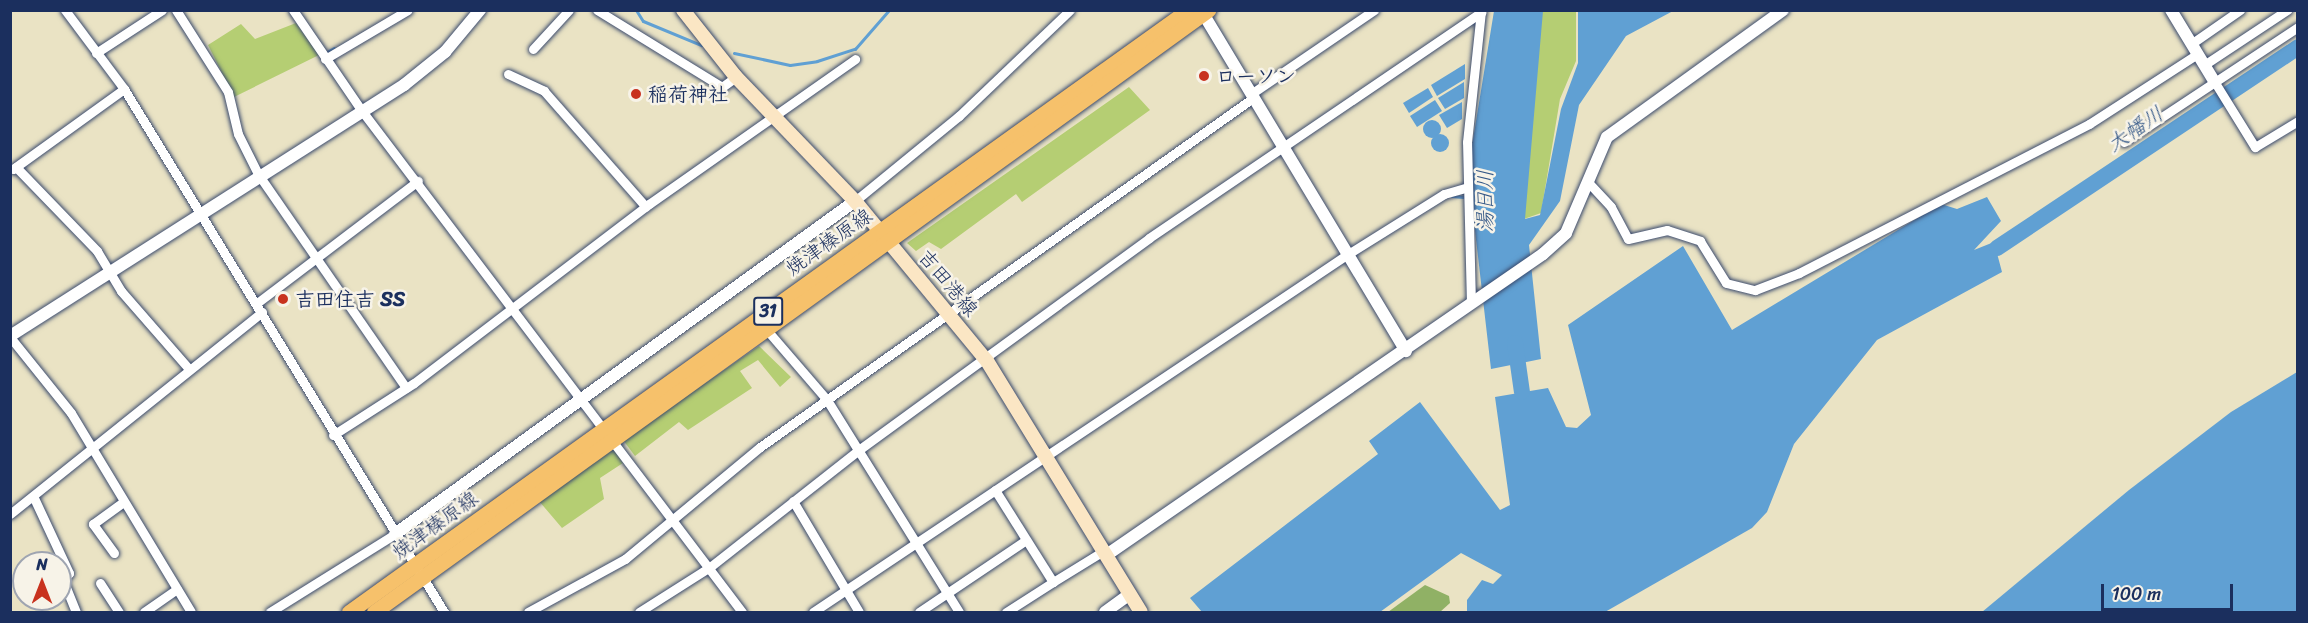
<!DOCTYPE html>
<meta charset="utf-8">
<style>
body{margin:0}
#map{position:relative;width:2308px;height:623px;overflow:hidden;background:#eae3c4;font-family:Sriracha,"Klee One",sans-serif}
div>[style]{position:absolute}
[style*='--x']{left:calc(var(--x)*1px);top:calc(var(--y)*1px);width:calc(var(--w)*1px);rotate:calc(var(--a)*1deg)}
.green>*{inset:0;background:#b5ce73}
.forest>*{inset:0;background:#90b165}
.water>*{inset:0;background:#60a0d3}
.round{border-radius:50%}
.stream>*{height:3px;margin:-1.5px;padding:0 1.5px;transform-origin:1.5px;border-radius:1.5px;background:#60a0d3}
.river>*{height:16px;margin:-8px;padding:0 8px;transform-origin:8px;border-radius:8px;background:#60a0d3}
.roads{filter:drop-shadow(0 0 2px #3a4a6d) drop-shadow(0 0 2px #3a4a6d)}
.minor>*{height:9px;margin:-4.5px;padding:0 4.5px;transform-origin:4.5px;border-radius:4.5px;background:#fff}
.tertiary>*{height:12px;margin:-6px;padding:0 6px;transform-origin:6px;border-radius:6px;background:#fff}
.secondary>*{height:14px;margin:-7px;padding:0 7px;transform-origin:7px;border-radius:7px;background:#fbe6c4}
.primary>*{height:15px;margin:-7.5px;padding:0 7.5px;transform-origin:7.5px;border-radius:7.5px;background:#f6c16b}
.dots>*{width:16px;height:16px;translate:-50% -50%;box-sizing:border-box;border:3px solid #f7f3e8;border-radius:50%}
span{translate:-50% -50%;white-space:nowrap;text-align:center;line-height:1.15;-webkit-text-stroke:5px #f7f3e8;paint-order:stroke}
.shield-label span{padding:2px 4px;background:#f7f3e8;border:2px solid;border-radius:4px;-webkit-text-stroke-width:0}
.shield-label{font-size:18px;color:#1b2f5e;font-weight:700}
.poi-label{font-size:20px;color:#1b2f5e;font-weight:700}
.left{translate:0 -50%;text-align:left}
.street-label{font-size:20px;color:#1b2f5e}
.water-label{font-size:21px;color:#335787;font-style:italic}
.frame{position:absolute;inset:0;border:12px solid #1b2f5e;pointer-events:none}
.north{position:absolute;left:12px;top:551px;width:60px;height:60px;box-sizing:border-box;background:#f7f3e8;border:2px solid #9fa5b1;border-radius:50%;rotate:0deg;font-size:16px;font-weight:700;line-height:24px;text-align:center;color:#1b2f5e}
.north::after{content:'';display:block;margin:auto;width:21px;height:27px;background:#c8321e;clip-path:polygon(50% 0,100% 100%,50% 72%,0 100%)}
.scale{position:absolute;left:2101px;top:584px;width:132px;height:27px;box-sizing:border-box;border:3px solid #1b2f5e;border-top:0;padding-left:8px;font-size:18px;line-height:21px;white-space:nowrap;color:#1b2f5e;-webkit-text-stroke:4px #f7f3e8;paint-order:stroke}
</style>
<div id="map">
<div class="green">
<i style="clip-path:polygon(1541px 11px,1576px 11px,1576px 61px,1560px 99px,1541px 213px,1524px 219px)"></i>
<i style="clip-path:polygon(296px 23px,319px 55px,234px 97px,208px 45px,241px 24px,255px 39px)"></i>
<i style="clip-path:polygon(1129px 87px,1150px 110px,1022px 202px,1016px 194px,941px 249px,929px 242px,916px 251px,907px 243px)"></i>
<i style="clip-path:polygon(759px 346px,791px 377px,780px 387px,758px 360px,740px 371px,752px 388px,688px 430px,679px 422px,635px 456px,623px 440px)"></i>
<i style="clip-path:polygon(613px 448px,623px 463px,600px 478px,604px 499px,562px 528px,539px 501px)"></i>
</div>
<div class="forest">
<i style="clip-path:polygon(1425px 585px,1449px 596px,1450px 603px,1440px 612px,1388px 612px)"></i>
</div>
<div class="water">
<i style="clip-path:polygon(1494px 11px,1543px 11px,1525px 219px,1540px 215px,1561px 109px,1578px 63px,1578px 11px,1673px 11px,1626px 36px,1579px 105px,1560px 201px,1529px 245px,1541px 359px,1491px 369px,1468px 170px)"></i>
<i style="clip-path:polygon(1465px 64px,1465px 79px,1437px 96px,1431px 85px)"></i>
<i style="clip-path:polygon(1464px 82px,1464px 98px,1445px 109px,1438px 98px)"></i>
<i style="clip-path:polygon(1428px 88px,1433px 97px,1409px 113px,1403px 103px)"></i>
<i style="clip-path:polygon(1435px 100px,1442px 111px,1417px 127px,1410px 116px)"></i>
<i style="clip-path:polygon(1462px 102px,1462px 119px,1447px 128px,1439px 115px)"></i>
<i class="round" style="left:1423px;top:120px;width:18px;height:18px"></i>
<i class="round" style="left:1431px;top:134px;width:18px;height:18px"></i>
<i style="clip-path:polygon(1987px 197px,2001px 221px,1974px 250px,1994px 242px,2002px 272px,1877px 340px,1794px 444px,1767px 512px,1752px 528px,1605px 612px,1467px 612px,1467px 600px,1482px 580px,1493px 584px,1502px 575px,1461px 553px,1380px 612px,1202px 612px,1190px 598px,1378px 454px,1369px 441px,1420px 402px,1500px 510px,1510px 505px,1495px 397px,1548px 388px,1566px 427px,1577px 428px,1591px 415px,1568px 325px,1683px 246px,1732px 330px,1941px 204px,1957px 209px)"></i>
<i style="clip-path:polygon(2297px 372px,2297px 612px,1982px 612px,2129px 490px,2231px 412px)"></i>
</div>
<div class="stream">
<i style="--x:636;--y:10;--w:13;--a:58"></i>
<i style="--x:643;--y:21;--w:63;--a:22.5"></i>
<i style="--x:327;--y:52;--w:8;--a:-30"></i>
<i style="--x:734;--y:53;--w:57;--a:12.1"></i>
<i style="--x:790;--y:65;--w:27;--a:-8"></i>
<i style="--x:817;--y:61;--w:40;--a:-18"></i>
<i style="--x:855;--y:49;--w:52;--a:-48.9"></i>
<i style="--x:1452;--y:196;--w:11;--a:5"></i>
</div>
<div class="river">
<i style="--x:1997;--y:248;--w:362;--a:-33.7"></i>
<i style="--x:1515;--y:343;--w:49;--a:81.9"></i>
</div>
<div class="roads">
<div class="minor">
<i style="--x:65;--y:10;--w:99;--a:53.2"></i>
<i style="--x:124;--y:89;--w:613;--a:58.54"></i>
<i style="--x:176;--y:10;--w:97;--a:57.6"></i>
<i style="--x:228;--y:92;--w:43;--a:76.6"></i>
<i style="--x:238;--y:134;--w:45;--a:63.4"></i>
<i style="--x:258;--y:174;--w:260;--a:55.3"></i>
<i style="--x:293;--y:10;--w:122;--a:55.7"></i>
<i style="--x:362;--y:111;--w:629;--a:52.82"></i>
<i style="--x:597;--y:10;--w:147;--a:31.6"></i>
<i style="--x:722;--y:87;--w:17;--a:-36"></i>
<i style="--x:2191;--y:44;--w:60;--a:-34.8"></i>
<i style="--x:533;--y:49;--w:53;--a:-47.3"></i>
<i style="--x:96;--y:53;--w:79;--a:-33.1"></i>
<i style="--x:325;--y:59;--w:96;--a:-30.6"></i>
<i style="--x:2204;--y:65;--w:100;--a:-33.5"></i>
<i style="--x:508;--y:74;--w:40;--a:25"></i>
<i style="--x:544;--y:91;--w:154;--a:48.7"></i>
<i style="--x:2214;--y:81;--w:78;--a:58.2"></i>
<i style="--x:2255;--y:147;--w:50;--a:-31.2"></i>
<i style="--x:1251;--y:94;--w:149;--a:-34.3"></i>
<i style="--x:2124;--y:142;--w:209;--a:-33.5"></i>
<i style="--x:16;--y:167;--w:117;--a:46"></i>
<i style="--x:97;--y:251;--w:47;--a:59"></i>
<i style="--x:121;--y:291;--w:103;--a:48.9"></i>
<i style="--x:13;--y:169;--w:137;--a:-35.8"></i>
<i style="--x:1587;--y:181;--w:35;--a:47"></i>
<i style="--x:1611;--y:207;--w:36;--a:62"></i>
<i style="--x:1628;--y:239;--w:40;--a:-13"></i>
<i style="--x:1667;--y:230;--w:35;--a:18"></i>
<i style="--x:1700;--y:241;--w:49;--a:58.2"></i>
<i style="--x:1726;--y:283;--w:30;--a:14"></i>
<i style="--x:1755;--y:290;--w:47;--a:-21.1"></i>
<i style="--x:1799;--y:273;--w:326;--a:-27.2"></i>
<i style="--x:2089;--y:124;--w:129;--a:-32.9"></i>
<i style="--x:855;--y:201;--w:134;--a:-39.3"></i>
<i style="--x:959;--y:116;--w:153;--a:-43.7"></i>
<i style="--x:257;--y:303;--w:202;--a:-37.2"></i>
<i style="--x:1471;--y:304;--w:162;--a:-91.4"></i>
<i style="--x:1467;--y:142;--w:133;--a:-83.9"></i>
<i style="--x:766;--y:329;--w:94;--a:49.3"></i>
<i style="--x:827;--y:400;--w:250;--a:58.1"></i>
<i style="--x:10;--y:337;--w:97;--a:51.2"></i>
<i style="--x:71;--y:413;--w:232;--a:58.9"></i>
<i style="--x:333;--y:435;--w:96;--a:-32.7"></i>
<i style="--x:414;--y:383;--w:295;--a:-37.3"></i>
<i style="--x:649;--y:204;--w:252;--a:-35.1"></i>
<i style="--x:995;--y:490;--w:109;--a:57.8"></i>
<i style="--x:1053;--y:582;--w:56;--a:147.4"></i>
<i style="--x:34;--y:498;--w:83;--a:65"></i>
<i style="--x:69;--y:573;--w:9;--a:131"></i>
<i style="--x:63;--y:580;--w:35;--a:68"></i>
<i style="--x:793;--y:501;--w:129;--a:59.3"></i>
<i style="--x:10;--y:514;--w:323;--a:-38.7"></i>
<i style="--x:114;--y:553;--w:36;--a:-126"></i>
<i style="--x:93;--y:524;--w:37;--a:-36"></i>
<i style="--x:1053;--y:582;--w:61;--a:-31.6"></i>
<i style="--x:100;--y:583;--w:35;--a:57"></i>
<i style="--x:144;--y:612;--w:40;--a:-34.9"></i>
<i style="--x:270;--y:612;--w:147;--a:-32"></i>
<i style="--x:528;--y:612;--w:111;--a:-28.7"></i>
<i style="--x:625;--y:559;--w:175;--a:-39.7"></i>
<i style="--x:760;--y:447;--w:604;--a:-35.3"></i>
<i style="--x:639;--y:612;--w:84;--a:-32.4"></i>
<i style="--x:710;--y:567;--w:191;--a:-38.2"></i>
<i style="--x:860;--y:449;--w:358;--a:-36.1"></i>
<i style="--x:1149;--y:238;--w:402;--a:-34.2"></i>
<i style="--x:813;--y:612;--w:644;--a:-33.79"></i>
<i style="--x:1348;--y:254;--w:113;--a:-32"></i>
<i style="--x:1444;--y:194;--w:25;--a:-16"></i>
<i style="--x:919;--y:612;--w:129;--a:-33.9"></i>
</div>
<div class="tertiary">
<i style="--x:1201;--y:10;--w:398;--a:59"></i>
<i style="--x:2171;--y:10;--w:83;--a:58.8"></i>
<i style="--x:10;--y:336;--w:467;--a:-32.5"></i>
<i style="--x:404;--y:85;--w:53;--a:-38.8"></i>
<i style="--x:445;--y:52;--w:55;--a:-50.2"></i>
<i style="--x:395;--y:534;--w:568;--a:-35.9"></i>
<i style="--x:1108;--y:554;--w:528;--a:-34.59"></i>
<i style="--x:1543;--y:254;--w:31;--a:-42"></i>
<i style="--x:1566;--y:233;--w:104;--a:-66.9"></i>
<i style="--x:1607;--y:137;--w:217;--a:-35.8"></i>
<i style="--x:1105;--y:612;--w:31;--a:-36"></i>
</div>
<div class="secondary">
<i style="--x:683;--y:10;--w:85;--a:51.7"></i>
<i style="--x:736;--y:77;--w:172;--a:46.2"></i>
<i style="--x:855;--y:201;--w:207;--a:50.5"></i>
<i style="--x:987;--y:361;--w:294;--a:58.5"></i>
</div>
<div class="primary">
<i style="--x:349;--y:612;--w:1033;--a:-35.66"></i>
<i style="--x:374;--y:612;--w:1029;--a:-35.82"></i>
</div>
</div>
<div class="dots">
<i style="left:1204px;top:76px;background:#c8321e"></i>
<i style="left:636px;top:94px;background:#c8321e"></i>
<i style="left:283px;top:299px;background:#c8321e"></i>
</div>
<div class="shield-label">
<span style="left:768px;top:311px">31</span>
</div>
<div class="poi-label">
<span class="left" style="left:1216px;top:76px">ローソン</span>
<span class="left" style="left:648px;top:94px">稲荷神社</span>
<span class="left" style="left:295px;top:299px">吉田住吉 SS</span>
</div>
<div class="street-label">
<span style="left:829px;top:242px;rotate:-35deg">焼津榛原線</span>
<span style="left:948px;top:283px;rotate:50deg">吉田港線</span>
<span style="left:435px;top:525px;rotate:-36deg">焼津榛原線</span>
</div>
<div class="water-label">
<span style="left:2135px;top:129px;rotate:-34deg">大幡川</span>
<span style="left:1485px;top:201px;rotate:-90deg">湯日川</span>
</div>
<div class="frame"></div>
<div class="north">N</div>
<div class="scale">100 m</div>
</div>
